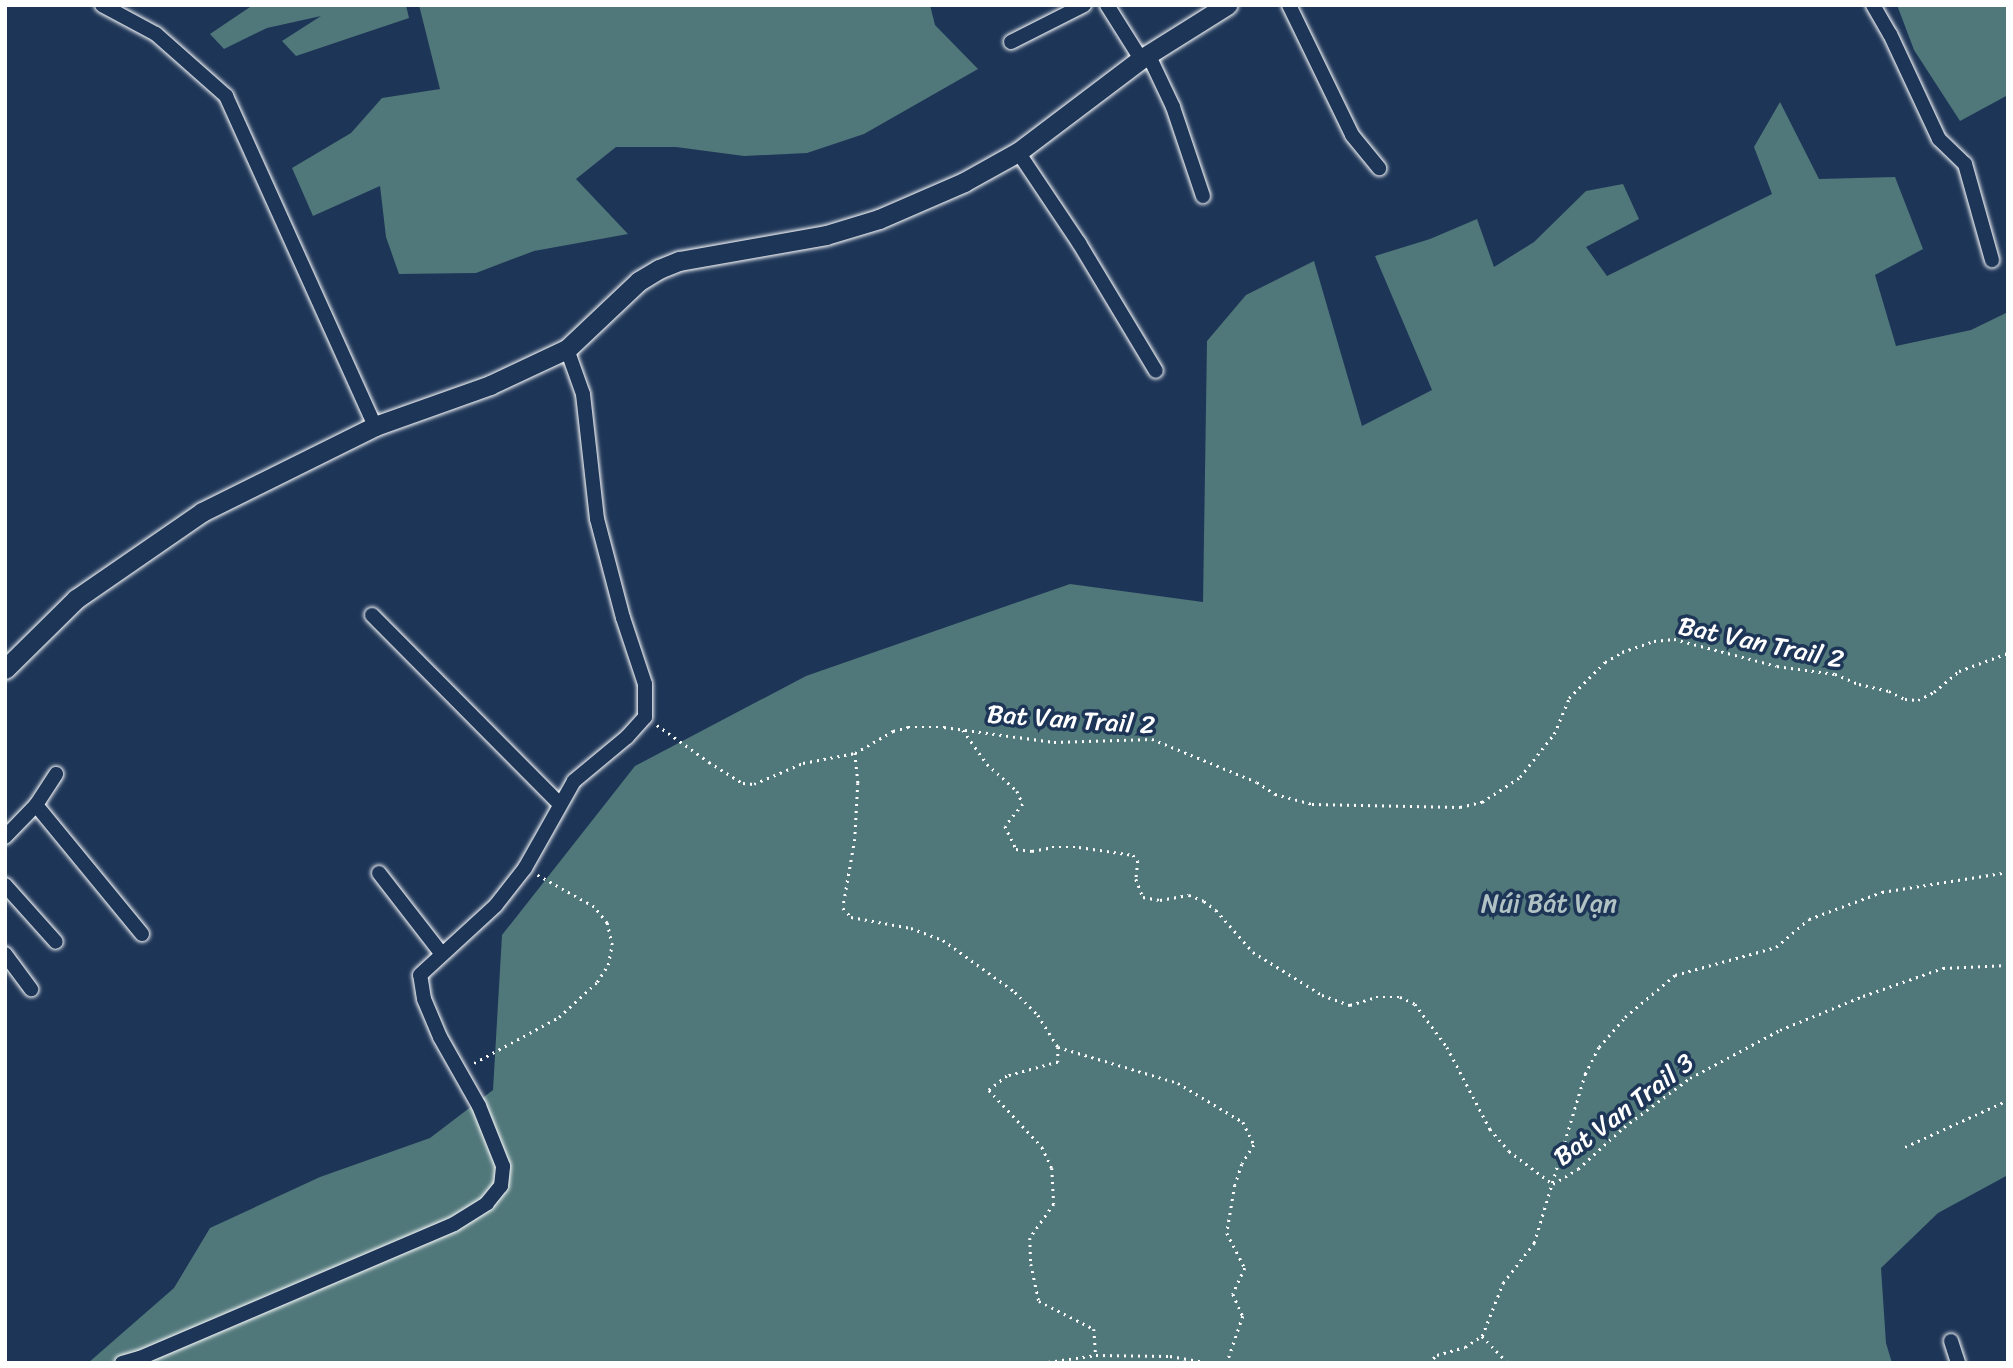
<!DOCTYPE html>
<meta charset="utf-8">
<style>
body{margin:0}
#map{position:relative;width:2013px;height:1368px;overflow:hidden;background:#1d3557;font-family:Sriracha,sans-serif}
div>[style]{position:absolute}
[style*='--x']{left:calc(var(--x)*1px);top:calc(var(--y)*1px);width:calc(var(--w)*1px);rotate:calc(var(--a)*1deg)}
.green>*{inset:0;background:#50777a}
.path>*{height:2.5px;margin-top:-1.25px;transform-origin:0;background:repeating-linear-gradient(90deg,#fff 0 2px,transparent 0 7px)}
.roads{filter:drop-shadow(0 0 2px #fff) drop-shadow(0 0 2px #fff)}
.street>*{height:14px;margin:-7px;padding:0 7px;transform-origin:7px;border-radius:7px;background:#1d3557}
.secondary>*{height:19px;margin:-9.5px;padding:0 9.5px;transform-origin:9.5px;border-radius:9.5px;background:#1d3557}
span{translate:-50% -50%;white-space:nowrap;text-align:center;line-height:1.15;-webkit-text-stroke:7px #1d3557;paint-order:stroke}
.street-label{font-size:26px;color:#fff}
.park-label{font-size:26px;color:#b0c2c3}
.frame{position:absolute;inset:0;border:7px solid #fff;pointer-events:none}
</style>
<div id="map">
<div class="green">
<i style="clip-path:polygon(253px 5px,406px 5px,409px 18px,296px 56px,282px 41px,321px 16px,267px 28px,224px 49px,210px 34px)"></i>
<i style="clip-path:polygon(419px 5px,930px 5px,935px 25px,978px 69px,864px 134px,807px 153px,744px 156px,676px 147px,616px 147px,576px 179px,628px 234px,534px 251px,476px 273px,399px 274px,386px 237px,380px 186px,313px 216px,292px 168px,351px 133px,382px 98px,440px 89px)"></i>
<i style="clip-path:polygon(1897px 5px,2008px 5px,2008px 95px,1960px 121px,1914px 50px)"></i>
<i style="clip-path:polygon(1780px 102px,1819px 179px,1895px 177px,1923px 249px,1875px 275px,1896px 346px,1971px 330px,2008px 312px,2008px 1175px,1938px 1213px,1881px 1268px,1886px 1343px,1892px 1363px,88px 1363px,174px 1288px,210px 1228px,320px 1177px,430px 1138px,493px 1090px,502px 935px,635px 766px,806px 676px,1070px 584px,1203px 602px,1207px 341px,1246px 295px,1314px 261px,1362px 426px,1432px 390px,1375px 256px,1430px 239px,1477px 219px,1494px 267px,1534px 242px,1586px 191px,1623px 184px,1639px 219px,1586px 247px,1607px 276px,1772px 194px,1754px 147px)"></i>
</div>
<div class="path">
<i style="--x:657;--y:725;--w:64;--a:35.4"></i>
<i style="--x:709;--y:762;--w:40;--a:32"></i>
<i style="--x:743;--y:783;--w:11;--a:5"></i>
<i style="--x:754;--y:784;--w:53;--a:-23.2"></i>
<i style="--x:803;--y:763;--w:53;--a:-10.9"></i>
<i style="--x:855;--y:753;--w:44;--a:-30.1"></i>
<i style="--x:893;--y:731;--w:16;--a:-15"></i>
<i style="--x:908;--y:727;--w:36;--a:0"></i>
<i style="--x:944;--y:727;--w:111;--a:7.8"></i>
<i style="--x:1054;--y:742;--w:98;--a:-1.8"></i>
<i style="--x:1152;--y:739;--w:113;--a:22.3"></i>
<i style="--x:1257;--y:782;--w:22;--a:34"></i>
<i style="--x:1275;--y:794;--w:38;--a:15"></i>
<i style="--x:1312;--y:804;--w:148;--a:1.2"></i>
<i style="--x:1460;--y:807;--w:23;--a:-13"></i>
<i style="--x:1482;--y:802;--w:45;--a:-33.3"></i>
<i style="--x:1520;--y:777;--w:55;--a:-51.7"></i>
<i style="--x:1554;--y:734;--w:39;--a:-67"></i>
<i style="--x:1569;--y:698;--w:51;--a:-45"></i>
<i style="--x:1605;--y:662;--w:20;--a:-30"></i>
<i style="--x:1622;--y:652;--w:34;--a:-19"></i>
<i style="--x:1654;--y:641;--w:20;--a:-6"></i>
<i style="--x:1674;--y:639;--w:106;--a:14.7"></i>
<i style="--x:1777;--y:666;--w:59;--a:7.9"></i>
<i style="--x:1835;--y:674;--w:26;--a:23"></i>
<i style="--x:1859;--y:684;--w:31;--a:13"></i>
<i style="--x:1889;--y:691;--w:18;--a:27"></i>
<i style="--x:1905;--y:699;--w:13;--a:4"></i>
<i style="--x:1918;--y:700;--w:18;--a:-27"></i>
<i style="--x:1934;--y:692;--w:33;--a:-40"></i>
<i style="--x:1959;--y:671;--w:52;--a:-20.2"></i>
<i style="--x:963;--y:730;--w:42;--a:54.8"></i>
<i style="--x:987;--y:764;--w:40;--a:42"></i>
<i style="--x:1017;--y:791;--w:14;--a:65"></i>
<i style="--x:1023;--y:804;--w:28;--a:129"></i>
<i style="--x:1005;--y:826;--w:25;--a:64"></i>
<i style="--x:1016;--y:849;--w:16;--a:7"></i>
<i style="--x:1032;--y:851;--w:20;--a:-11"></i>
<i style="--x:1052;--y:847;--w:27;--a:0"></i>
<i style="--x:1079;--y:847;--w:55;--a:8.4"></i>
<i style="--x:1133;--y:855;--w:8;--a:50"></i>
<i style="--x:1138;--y:861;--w:18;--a:96"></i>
<i style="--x:1136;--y:879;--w:19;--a:69"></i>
<i style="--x:1143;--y:897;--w:17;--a:10"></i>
<i style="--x:1160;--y:900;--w:29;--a:-10"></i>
<i style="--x:1189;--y:895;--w:16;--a:22"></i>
<i style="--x:1204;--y:901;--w:15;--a:37"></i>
<i style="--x:1216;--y:910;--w:56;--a:48.6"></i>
<i style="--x:1253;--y:952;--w:81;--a:31.9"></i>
<i style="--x:1322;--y:995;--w:30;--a:20"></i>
<i style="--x:1350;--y:1005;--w:27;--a:-17"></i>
<i style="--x:1376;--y:997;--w:24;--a:0"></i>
<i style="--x:1400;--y:997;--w:17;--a:25"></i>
<i style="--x:1415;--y:1004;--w:54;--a:53.3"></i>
<i style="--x:1447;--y:1047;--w:93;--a:62.3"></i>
<i style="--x:1490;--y:1129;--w:29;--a:49"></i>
<i style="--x:1509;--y:1151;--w:55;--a:36.9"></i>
<i style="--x:1553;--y:1184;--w:29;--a:-31"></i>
<i style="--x:1578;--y:1169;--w:62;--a:-42.4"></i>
<i style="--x:1624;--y:1127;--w:82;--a:-36.6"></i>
<i style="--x:1690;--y:1078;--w:102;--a:-28.1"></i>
<i style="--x:1780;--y:1030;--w:90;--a:-22.3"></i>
<i style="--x:1863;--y:996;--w:85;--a:-19.3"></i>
<i style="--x:1943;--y:968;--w:65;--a:-2.6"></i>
<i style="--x:855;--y:753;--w:30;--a:84"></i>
<i style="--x:858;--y:783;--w:56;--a:93.1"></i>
<i style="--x:855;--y:839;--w:70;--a:99.9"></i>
<i style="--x:843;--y:908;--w:12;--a:48"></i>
<i style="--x:851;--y:917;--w:61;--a:10.4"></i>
<i style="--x:911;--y:928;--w:34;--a:21"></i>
<i style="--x:943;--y:940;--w:89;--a:35.8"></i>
<i style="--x:1015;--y:992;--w:33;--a:45"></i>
<i style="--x:1038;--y:1015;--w:38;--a:58"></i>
<i style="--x:1058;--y:1047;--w:15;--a:90"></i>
<i style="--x:1058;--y:1062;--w:53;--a:164.6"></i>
<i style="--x:1007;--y:1076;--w:23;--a:142"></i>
<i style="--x:989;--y:1090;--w:78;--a:47.1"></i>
<i style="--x:1042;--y:1147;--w:23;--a:65"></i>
<i style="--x:1052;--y:1168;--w:36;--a:87"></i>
<i style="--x:1054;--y:1204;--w:42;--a:125.2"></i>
<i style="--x:1030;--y:1238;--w:26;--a:88"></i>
<i style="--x:1031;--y:1264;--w:38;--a:78"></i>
<i style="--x:1039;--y:1301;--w:62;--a:27"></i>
<i style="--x:1094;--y:1329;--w:26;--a:86"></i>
<i style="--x:1058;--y:1047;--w:125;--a:16.7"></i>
<i style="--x:1178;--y:1083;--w:76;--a:31"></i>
<i style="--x:1243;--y:1122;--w:25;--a:64"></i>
<i style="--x:1254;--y:1145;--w:22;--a:122"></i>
<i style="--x:1242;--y:1164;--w:22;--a:108"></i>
<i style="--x:1235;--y:1185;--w:49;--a:99.5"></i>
<i style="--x:1227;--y:1233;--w:39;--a:63"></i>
<i style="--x:1245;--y:1268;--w:29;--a:115"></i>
<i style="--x:1233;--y:1294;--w:24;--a:66"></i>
<i style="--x:1243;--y:1316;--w:50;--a:108.8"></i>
<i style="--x:474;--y:1063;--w:97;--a:-28.4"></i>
<i style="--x:559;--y:1017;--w:52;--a:-42.6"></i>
<i style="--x:597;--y:982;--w:20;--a:-57"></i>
<i style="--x:608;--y:965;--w:20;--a:-79"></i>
<i style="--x:612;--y:945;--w:23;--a:-103"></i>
<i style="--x:607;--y:923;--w:21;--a:-129"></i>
<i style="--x:594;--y:907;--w:65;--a:-150.7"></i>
<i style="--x:1905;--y:1147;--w:113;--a:-24.5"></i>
<i style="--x:1482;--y:1336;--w:37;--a:46"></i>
<i style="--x:1041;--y:1363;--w:56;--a:-8.3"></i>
<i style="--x:1096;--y:1355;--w:74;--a:0.8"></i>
<i style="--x:1170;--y:1356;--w:41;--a:9.9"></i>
<i style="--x:1428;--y:1363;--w:12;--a:-42"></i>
<i style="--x:1437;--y:1355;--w:29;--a:-16"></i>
<i style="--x:1465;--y:1347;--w:20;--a:-33"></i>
<i style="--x:1482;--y:1336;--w:57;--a:-68.4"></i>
<i style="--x:1503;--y:1283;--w:51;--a:-52.2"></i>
<i style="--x:1534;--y:1243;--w:177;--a:-73.2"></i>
<i style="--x:1585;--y:1074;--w:30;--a:-63"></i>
<i style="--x:1599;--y:1047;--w:40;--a:-49"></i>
<i style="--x:1625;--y:1017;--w:65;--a:-40"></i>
<i style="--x:1675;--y:975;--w:105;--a:-15.5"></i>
<i style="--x:1776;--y:947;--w:43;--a:-40.3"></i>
<i style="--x:1809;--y:919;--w:78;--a:-20.3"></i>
<i style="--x:1882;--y:892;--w:128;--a:-9"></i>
</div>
<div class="roads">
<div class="street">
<i style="--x:102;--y:5;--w:61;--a:28.2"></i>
<i style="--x:156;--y:34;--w:94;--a:41.5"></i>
<i style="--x:226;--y:96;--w:362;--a:65.7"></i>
<i style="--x:1107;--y:5;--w:64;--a:57.8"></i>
<i style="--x:1289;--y:5;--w:144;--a:64.1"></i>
<i style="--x:1352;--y:135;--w:43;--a:50.7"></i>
<i style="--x:1873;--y:5;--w:34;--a:60"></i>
<i style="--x:1890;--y:34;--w:116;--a:65"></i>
<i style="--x:1939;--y:139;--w:36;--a:44"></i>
<i style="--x:1965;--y:164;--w:100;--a:74.3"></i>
<i style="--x:1011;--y:42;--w:82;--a:-26.9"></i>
<i style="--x:1148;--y:54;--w:59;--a:64.7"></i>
<i style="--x:1173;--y:107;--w:94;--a:71.4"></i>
<i style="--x:1018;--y:152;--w:110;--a:56.2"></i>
<i style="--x:1079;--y:243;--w:149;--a:59"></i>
<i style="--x:372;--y:615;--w:265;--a:45.2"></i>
<i style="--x:36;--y:805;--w:167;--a:50.6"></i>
<i style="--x:5;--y:837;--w:45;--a:-45.9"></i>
<i style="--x:36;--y:805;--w:37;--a:-57"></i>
<i style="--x:379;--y:873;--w:101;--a:52.2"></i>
<i style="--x:5;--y:885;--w:76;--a:48.2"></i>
<i style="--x:5;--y:954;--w:44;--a:53.4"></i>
<i style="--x:1951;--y:1341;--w:23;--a:72"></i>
<i style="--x:122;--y:1363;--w:19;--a:-16"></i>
<i style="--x:140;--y:1358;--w:341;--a:-23.1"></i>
<i style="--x:454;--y:1224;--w:39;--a:-32"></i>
<i style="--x:487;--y:1203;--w:22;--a:-51"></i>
<i style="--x:501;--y:1186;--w:20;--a:-84"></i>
<i style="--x:503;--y:1166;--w:65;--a:-111.8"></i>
<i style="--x:479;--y:1106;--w:79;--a:-119.5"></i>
<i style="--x:440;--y:1037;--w:41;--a:-112.8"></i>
<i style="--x:424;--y:999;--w:24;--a:-99"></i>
<i style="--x:420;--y:975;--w:103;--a:-42.6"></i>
<i style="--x:496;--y:905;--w:47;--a:-51.9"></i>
<i style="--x:525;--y:868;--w:100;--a:-60.6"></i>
<i style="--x:574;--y:781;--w:69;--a:-39.7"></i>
<i style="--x:627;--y:737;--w:27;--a:-48"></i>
<i style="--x:645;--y:717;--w:33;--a:-90"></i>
<i style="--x:645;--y:684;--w:70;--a:-108.4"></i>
<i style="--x:623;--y:618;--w:102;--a:-104.7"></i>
<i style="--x:597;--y:519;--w:126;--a:-96.4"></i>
<i style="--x:583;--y:394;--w:48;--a:-109.6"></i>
</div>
<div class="secondary">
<i style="--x:5;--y:669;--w:100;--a:-44.6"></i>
<i style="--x:76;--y:599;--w:153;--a:-34.6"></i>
<i style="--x:202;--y:512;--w:193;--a:-26.4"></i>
<i style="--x:375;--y:426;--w:122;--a:-19.6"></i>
<i style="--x:490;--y:385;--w:85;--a:-25.1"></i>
<i style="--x:567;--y:349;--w:99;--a:-43.4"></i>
<i style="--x:639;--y:281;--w:23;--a:-31"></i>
<i style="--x:659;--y:269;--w:22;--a:-22"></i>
<i style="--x:679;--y:261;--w:149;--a:-10"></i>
<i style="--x:826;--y:235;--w:55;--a:-16.8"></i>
<i style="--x:879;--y:219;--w:93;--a:-23.5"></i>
<i style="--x:964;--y:182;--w:62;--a:-29.1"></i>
<i style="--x:1018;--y:152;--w:154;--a:-37.1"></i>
<i style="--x:1141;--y:59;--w:102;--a:-32.1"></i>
</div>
</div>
<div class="street-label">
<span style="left:1761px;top:643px;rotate:12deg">Bat Van Trail 2</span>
<span style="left:1071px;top:720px;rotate:4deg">Bat Van Trail 2</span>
<span style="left:1624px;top:1110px;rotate:-37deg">Bat Van Trail 3</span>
</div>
<div class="park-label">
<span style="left:1549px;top:904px">Núi Bát Vạn</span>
</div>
<div class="frame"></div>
</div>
